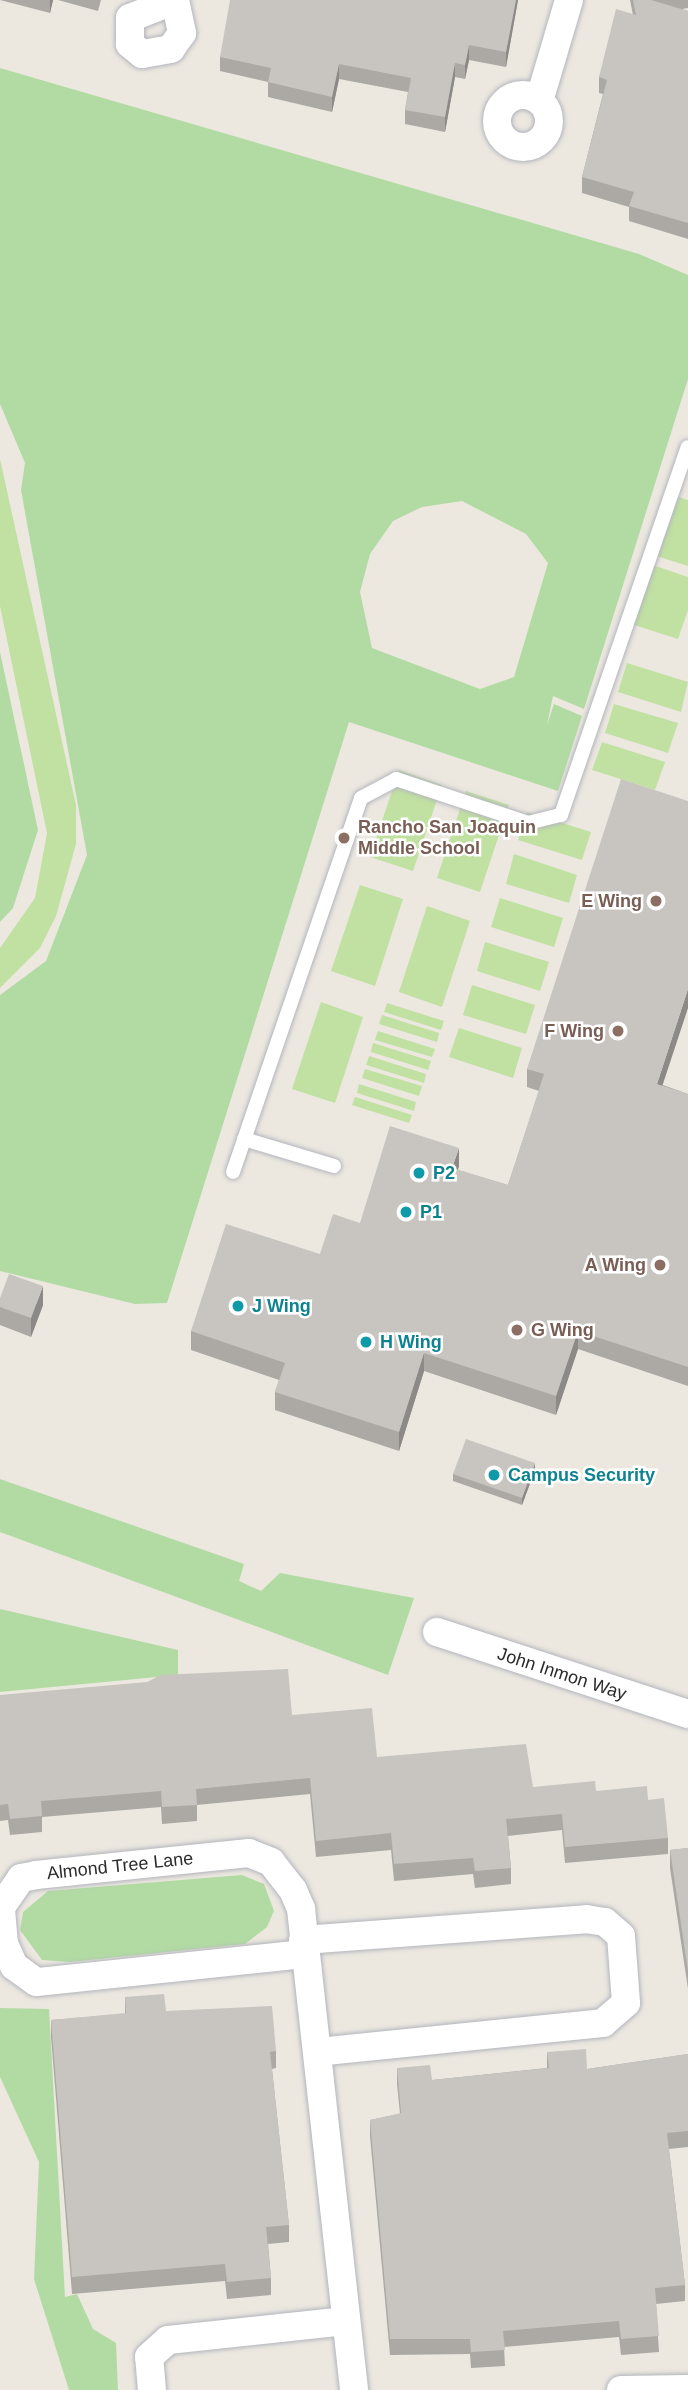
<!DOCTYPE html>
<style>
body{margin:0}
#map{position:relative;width:688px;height:2390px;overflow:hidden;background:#ece8e0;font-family:Arial,sans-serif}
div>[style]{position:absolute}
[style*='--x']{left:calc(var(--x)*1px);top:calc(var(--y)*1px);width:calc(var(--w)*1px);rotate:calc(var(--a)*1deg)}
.green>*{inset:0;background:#b2dba3}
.pitch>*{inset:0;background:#c0e1a1}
.roads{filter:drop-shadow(0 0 2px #b3b5be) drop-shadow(0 0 2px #b3b5be)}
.lane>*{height:14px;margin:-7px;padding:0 7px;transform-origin:7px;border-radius:7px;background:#fff}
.street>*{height:28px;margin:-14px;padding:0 14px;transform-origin:14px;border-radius:14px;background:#fff}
.street>.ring{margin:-14px;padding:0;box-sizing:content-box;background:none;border:28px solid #fff;border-radius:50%}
.wall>*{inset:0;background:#aca9a4}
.shaded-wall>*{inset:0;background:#8c8986}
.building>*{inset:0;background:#c8c4bf}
.dots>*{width:19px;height:19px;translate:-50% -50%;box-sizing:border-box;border:4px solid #fff;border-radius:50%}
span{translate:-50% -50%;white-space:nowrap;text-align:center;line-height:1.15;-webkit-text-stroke:5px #fff;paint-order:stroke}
.education-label{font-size:18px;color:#785e54;font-weight:700}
.left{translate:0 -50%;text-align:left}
.right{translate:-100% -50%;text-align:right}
.culture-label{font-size:18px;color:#0d838f;font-weight:700}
.street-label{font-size:18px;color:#2c2c2c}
</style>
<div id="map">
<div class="green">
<i style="clip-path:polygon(evenodd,0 68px,639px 254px,688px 275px,688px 379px,584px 709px,553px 696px,547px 725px,554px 704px,582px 716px,558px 791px,349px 722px,167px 1303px,135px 1304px,0 1271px,0 995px,46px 961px,87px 855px,21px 490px,25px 463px,0 404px,0 68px,462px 501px,526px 534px,548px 563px,514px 677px,480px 689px,372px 648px,360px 592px,370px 554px,393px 521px,422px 507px,462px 501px)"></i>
<i style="clip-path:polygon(0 652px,38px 830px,13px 908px,0 922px)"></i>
<i style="clip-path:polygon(0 1479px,244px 1564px,239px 1581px,261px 1591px,280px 1573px,414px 1598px,388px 1675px,0 1532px)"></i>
<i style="clip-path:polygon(0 1609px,178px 1650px,178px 1675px,0 1692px)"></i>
<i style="clip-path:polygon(242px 1875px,264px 1884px,274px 1911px,267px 1927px,245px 1944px,70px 1962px,42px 1960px,20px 1930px,23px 1912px,48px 1891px)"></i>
<i style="clip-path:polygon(0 2008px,49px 2009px,65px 2297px,77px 2294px,93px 2329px,116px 2343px,118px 2390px,69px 2390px,34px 2279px,39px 2162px,0 2077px)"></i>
</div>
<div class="pitch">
<i style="clip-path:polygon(0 459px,76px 805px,76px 844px,56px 916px,40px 948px,0 988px,0 948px,35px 898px,47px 833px,0 606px)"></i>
<i style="clip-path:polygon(666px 493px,688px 500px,688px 566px,647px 553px)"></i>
<i style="clip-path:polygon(644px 562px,688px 577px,688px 610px,678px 639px,625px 622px)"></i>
<i style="clip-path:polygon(627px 663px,688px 682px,681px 712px,618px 692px)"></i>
<i style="clip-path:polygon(614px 704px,678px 723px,668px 753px,605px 733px)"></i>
<i style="clip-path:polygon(602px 742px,665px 762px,655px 790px,592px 770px)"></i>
<i style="clip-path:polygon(399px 770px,442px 785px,413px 871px,370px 857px)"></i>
<i style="clip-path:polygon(466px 791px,509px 805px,480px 892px,437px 878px)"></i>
<i style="clip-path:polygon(527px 812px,591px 832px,582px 860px,518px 840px)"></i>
<i style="clip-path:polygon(514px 854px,577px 875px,569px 903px,506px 884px)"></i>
<i style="clip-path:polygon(360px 885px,403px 899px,375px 986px,331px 971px)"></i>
<i style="clip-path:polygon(500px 898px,563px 918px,554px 947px,491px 927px)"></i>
<i style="clip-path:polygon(427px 906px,470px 921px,442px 1007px,399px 992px)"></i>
<i style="clip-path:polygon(485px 942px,549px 962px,540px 991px,477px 971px)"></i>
<i style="clip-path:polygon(472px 985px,535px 1005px,526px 1034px,463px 1015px)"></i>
<i style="clip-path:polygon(321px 1002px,363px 1017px,335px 1103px,292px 1089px)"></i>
<i style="clip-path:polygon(387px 1003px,444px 1021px,441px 1030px,384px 1012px)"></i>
<i style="clip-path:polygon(382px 1015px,439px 1033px,437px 1042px,379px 1024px)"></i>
<i style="clip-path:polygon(459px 1028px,522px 1048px,513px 1078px,449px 1057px)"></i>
<i style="clip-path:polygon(378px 1031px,435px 1049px,432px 1057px,375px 1040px)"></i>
<i style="clip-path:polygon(373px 1043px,431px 1061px,428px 1070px,371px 1052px)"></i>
<i style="clip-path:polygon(369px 1056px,426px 1074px,424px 1083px,366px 1065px)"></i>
<i style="clip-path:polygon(365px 1069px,422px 1086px,419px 1096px,362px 1078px)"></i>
<i style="clip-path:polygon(359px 1084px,416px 1102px,414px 1111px,357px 1093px)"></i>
<i style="clip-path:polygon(355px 1097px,412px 1115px,409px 1123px,352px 1105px)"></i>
</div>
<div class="roads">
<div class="lane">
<i style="--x:244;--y:1139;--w:94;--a:16.7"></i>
<i style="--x:233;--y:1172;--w:395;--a:-71.1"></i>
<i style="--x:361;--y:798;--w:40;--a:-28"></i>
<i style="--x:396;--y:779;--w:139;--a:18.4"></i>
<i style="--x:528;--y:823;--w:34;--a:-14"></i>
<i style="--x:561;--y:815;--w:389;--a:-71"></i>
</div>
<div class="street">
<i style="--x:175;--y:0;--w:34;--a:78"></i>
<i style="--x:182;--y:33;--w:19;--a:125"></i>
<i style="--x:171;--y:49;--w:29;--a:170"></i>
<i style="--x:142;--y:54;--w:16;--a:-140"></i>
<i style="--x:130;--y:44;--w:26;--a:-90"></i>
<i style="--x:130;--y:18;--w:48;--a:-21.8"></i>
<i class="ring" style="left:497px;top:95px;width:24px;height:24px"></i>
<i style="--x:540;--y:98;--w:102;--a:-73.5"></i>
<i style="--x:437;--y:1632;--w:264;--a:18.1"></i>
<i style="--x:303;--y:1940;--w:284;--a:-4.2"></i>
<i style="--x:586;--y:1919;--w:19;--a:9"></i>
<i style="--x:605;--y:1922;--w:21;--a:41"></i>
<i style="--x:621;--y:1936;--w:67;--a:85.7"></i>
<i style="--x:626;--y:2003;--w:30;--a:139"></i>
<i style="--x:603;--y:2023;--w:287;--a:174.2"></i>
<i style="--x:304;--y:1954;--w:269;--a:174"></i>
<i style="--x:36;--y:1982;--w:27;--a:-144"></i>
<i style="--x:14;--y:1966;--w:24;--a:-114"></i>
<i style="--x:4;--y:1944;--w:37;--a:-95"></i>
<i style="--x:1;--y:1907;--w:35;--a:-55"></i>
<i style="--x:21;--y:1878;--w:15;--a:-11"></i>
<i style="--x:36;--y:1875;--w:214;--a:-5.9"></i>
<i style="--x:249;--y:1853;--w:24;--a:22"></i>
<i style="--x:271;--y:1862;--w:36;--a:52"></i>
<i style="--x:293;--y:1890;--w:21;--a:67"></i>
<i style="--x:301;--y:1909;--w:484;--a:83.7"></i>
<i style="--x:152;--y:2390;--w:33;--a:-95"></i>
<i style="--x:149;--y:2357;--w:25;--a:-42"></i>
<i style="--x:168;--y:2340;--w:179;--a:-6.1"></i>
<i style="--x:621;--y:2390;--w:67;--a:-0.9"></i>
</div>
</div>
<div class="wall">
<i style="clip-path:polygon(0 0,53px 0,50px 13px)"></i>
<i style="clip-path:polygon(58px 0,101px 0,98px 11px)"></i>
<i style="clip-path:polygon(518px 0,506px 67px,469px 60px,465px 79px,455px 77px,445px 132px,405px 124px,405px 110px,408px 92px,339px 79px,332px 112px,268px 97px,268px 82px,220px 71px,220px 57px)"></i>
<i style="clip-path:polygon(630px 0,688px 0,688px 8px,682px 9px,688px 11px,688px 239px,629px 221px,629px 207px,582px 193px,582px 177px,603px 94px,599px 93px,599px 77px,633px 15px)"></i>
<i style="clip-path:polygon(527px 1069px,663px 1085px,688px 1094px,688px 1386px,578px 1349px,556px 1415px,424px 1371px,399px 1451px,275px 1410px,275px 1392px,279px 1380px,191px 1350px,191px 1331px,320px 1254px,360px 1223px,459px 1166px,458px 1170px,508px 1185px,539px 1091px,527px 1087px)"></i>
<i style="clip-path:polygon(0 1298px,43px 1305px,31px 1337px,0 1325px)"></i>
<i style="clip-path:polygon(535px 1470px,522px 1505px,453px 1481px,453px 1474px)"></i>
<i style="clip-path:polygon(0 1695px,292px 1715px,377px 1757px,533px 1787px,596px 1791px,648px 1800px,668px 1838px,668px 1854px,565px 1863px,562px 1830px,508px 1836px,511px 1868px,511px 1884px,475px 1888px,473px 1874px,394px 1881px,391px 1850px,316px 1857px,310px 1794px,197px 1805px,197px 1821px,162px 1824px,161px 1807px,42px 1817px,42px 1832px,10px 1835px,8px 1820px,0 1821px)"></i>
<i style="clip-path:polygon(688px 1848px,688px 1989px,670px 1868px,670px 1850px)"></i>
<i style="clip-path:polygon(125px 1997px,276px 2051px,276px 2068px,272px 2069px,289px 2225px,289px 2242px,268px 2244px,271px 2278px,271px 2295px,227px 2299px,225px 2281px,72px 2294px,51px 2037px,51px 2020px,125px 2014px)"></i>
<i style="clip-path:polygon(547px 2052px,587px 2069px,688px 2054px,688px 2147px,669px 2149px,685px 2285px,685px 2301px,656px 2304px,659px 2352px,621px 2355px,619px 2337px,504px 2347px,505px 2366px,471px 2368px,470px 2354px,390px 2355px,370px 2136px,370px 2120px,400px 2114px,397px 2084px,397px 2068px,432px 2080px,547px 2068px)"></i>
</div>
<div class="shaded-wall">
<i style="clip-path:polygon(50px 0,53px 0,50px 13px)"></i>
<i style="clip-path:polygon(516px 0,518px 0,506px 67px,506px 52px)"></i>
<i style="clip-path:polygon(469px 45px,469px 60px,465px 79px,465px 65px)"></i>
<i style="clip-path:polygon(455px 63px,455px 77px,445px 132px,445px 117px)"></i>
<i style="clip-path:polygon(339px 64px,339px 79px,332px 112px,332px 97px)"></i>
<i style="clip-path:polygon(688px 989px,688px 1008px,657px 1102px,657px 1084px)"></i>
<i style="clip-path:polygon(459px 1148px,459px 1166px,452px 1187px,452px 1168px)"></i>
<i style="clip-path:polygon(43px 1286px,43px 1305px,31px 1337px,31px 1318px)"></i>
<i style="clip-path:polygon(578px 1331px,578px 1349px,556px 1415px,556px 1396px)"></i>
<i style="clip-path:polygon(424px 1353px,424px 1371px,399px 1451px,399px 1432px)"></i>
<i style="clip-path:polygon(535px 1463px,535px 1470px,522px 1505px,522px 1498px)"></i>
</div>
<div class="building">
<i style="clip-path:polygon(230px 0,516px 0,506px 52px,469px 45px,465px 65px,455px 63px,445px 117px,405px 110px,411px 78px,339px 64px,332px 97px,268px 82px,271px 68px,220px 57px)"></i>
<i style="clip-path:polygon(633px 0,651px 0,688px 11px,688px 223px,629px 206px,634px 192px,582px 177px,607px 80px,599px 77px,616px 9px,636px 15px)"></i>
<i style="clip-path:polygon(621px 779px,688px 801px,688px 989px,657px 1084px,688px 1094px,688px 1367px,578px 1331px,556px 1396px,424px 1353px,399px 1432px,275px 1392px,285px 1363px,191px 1331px,226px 1224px,320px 1254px,333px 1214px,360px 1223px,390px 1126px,459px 1148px,452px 1168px,508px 1185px,544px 1074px,527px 1069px)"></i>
<i style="clip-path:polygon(9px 1274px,43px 1286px,31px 1318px,0 1307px,0 1298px)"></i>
<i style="clip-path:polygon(466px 1439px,535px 1463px,522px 1498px,453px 1474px)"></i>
<i style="clip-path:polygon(288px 1669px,292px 1715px,372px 1708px,377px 1757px,526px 1744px,533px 1787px,595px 1781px,596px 1791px,647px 1786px,648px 1800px,664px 1798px,668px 1838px,565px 1847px,562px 1814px,506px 1819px,511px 1868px,475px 1871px,473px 1858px,394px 1864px,391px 1833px,316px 1841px,310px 1778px,196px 1789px,197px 1805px,162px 1807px,161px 1791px,41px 1801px,42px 1816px,10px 1819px,8px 1804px,0 1805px,0 1695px,147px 1682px,161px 1675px)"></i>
<i style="clip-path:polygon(688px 1848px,688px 1971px,670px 1850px)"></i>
<i style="clip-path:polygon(164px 1994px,166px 2011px,272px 2006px,276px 2051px,270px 2052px,289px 2225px,266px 2227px,271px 2278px,227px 2282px,225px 2264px,72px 2277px,51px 2020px,126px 2013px,125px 1997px)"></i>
<i style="clip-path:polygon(586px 2049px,587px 2069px,688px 2054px,688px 2131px,667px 2133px,685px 2285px,655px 2288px,659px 2336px,621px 2339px,619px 2321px,503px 2331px,505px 2350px,471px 2352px,470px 2339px,390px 2339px,370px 2120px,401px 2113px,397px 2068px,430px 2065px,432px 2080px,549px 2068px,547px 2052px)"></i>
</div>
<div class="dots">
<i style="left:344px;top:838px;background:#8d6e63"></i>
<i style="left:656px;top:901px;background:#8d6e63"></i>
<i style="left:618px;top:1031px;background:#8d6e63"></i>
<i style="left:419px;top:1173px;background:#0f9aa8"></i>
<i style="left:406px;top:1212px;background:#0f9aa8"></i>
<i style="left:660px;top:1265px;background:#8d6e63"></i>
<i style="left:238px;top:1306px;background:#0f9aa8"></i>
<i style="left:517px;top:1330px;background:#8d6e63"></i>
<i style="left:366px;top:1342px;background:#0f9aa8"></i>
<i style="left:494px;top:1475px;background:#0f9aa8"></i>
</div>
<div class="education-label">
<span class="left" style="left:358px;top:838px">Rancho San Joaquin<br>Middle School</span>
<span class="right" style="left:642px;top:901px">E Wing</span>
<span class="right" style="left:604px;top:1031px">F Wing</span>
<span class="right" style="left:646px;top:1265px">A Wing</span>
<span class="left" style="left:531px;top:1330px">G Wing</span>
</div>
<div class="culture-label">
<span class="left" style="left:433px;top:1173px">P2</span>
<span class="left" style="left:420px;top:1212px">P1</span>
<span class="left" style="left:252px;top:1306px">J Wing</span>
<span class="left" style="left:380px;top:1342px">H Wing</span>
<span class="left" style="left:508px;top:1475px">Campus Security</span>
</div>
<div class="street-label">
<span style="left:562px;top:1674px;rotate:18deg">John Inmon Way</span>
<span style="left:120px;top:1866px;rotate:-6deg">Almond Tree Lane</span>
</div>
</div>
